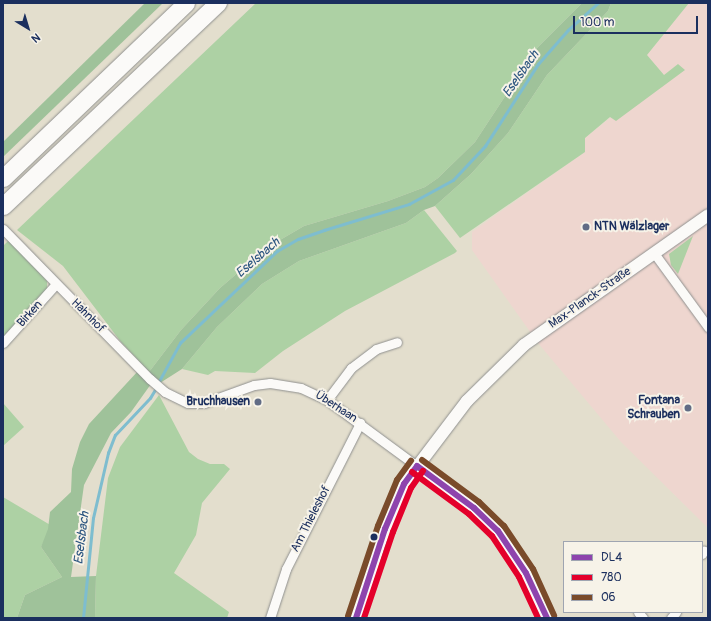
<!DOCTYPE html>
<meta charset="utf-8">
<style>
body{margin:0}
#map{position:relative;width:711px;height:621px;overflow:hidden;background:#e3decd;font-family:Pangolin,sans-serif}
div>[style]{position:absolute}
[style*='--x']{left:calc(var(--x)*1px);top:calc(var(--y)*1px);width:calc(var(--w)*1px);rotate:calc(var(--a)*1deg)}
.built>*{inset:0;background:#eed6cf}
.green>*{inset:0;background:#add1a4}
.forest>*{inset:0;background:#9fc29a}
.stream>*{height:2.5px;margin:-1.25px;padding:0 1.25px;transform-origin:1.25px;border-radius:1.25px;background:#7ebdcf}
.roads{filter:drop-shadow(0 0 1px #8f908f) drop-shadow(0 0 1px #8f908f)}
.minor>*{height:9px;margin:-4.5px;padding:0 4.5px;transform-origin:4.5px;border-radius:4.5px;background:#fbfaf8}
.tertiary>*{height:12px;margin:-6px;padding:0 6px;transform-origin:6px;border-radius:6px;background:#fbfaf8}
.motorway>*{height:17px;margin:-8.5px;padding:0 8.5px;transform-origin:8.5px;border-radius:8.5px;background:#fbfaf8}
.bus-1>*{height:6px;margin:-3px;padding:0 3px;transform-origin:3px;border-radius:3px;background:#8e44ad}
.bus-2>*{height:6px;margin:-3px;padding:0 3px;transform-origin:3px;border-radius:3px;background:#e4002b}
.bus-3>*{height:6px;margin:-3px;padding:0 3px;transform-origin:3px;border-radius:3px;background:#7a4b2a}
.dots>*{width:11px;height:11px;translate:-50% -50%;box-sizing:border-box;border:2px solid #f7f3e8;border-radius:50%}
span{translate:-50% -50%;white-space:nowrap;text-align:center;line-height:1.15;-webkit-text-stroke:4px #f7f3e8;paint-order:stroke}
.poi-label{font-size:12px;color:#1b2f5e;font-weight:700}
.left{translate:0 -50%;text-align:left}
.right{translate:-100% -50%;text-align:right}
.street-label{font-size:12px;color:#1b2f5e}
.water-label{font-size:13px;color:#2c5580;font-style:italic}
.frame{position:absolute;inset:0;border:4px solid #1b2f5e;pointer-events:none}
.legend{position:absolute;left:563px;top:541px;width:140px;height:72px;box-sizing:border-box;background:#f7f3e8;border:1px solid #9fa5b1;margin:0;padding:5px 7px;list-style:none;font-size:12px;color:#1b2f5e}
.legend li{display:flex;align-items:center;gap:8px;height:20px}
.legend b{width:20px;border:1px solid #9fa5b1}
.north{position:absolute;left:8px;top:8px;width:40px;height:40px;-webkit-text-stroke:3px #f7f3e8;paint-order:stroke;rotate:142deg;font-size:11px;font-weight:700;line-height:16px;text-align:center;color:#1b2f5e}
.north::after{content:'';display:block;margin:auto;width:14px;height:18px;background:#1b2f5e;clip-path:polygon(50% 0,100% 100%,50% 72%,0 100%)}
.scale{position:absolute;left:573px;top:16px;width:125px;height:18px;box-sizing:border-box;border:2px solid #1b2f5e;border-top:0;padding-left:5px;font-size:12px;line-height:14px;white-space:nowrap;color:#1b2f5e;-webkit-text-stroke:3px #f7f3e8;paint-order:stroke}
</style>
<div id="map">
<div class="built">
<i style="clip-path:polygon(689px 3px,708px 3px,708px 528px,621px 442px,538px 343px,472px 250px,472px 232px,585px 152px,585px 138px,664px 75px,647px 55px)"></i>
</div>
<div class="green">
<i style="clip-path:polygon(256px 3px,582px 3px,536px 49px,475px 142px,438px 178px,425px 187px,388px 201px,304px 226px,268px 247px,220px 288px,181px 330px,149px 372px,121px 342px,63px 266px,17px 230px)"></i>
<i style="clip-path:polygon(611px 3px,689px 3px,647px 55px,664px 75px,678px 64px,685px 70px,616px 121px,610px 117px,585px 138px,585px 152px,460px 238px,435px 206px,471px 174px,508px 133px,547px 75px,608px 11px)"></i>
<i style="clip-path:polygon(424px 210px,457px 251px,455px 253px,345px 311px,283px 351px,255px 373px,215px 371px,208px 375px,182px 369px,217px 327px,262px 284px,299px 261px,406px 223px)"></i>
<i style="clip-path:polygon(693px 236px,678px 274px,671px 265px,669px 254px)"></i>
<i style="clip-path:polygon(9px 240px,47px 281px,47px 290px,3px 338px,3px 246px)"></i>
<i style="clip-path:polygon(159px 395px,189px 452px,198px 459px,210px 464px,224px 464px,230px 469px,202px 503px,196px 535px,174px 573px,229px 612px,227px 618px,95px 618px,96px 576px,108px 478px,120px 447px)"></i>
<i style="clip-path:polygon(3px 403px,24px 427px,3px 446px)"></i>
<i style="clip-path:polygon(3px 497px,52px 526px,41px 547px,62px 577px,25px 595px,17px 618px,3px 618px)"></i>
</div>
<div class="forest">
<i style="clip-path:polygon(145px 3px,163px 3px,3px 157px,3px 142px)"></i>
<i style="clip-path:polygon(582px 3px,611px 3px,608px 11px,547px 75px,508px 133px,471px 174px,435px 206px,424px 210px,406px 223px,299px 261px,262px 284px,217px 327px,182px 369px,160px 383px,149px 372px,181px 330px,220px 288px,268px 247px,304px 226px,388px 201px,425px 187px,438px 178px,475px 142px,536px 49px)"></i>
<i style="clip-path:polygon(138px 371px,151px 384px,131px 412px,111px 433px,84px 485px,71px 577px,96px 576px,95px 618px,17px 618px,25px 595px,62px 577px,41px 547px,48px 529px,50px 512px,71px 492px,72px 469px,80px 442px,89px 424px)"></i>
</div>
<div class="stream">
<i style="--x:158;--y:383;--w:46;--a:-61.2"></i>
<i style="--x:180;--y:343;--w:134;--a:-43.5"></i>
<i style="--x:277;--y:251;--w:24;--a:-30"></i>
<i style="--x:298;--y:239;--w:28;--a:-19"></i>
<i style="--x:324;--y:230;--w:89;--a:-17"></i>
<i style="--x:409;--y:204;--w:50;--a:-28.6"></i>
<i style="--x:453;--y:180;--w:47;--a:-46.7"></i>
<i style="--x:485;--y:146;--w:98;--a:-57.1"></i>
<i style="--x:538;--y:64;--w:45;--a:-48.6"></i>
<i style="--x:568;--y:30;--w:40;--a:-42"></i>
<i style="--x:83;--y:618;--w:100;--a:-84.3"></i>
<i style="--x:93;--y:518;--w:67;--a:-77"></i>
<i style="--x:108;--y:453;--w:19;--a:-69"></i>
<i style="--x:115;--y:435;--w:51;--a:-46.6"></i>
<i style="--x:150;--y:398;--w:12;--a:-59"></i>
</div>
<div class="roads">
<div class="minor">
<i style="--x:3;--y:229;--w:210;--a:45.6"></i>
<i style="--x:150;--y:379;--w:20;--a:41"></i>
<i style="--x:165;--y:392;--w:25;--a:26"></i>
<i style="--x:188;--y:403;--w:16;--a:0"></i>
<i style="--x:204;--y:403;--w:53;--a:-19.8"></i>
<i style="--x:254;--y:385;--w:16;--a:-7"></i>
<i style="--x:270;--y:383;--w:31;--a:9"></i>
<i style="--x:301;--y:388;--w:29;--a:25"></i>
<i style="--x:327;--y:400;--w:112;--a:36.3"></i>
<i style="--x:654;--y:253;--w:92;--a:53.9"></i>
<i style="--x:3;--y:343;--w:79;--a:-48.1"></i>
<i style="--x:327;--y:400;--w:40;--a:-53"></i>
<i style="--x:351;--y:368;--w:31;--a:-37"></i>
<i style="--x:376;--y:349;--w:22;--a:-18"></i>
<i style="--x:702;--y:554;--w:4;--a:-63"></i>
<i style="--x:638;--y:612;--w:8;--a:50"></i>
<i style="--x:270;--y:618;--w:52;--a:-71.9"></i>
<i style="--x:286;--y:569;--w:164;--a:-63.1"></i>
<i style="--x:671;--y:618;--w:8;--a:-50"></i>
</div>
<div class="tertiary">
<i style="--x:417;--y:466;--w:71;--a:36.4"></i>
<i style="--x:474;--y:508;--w:33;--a:44"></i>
<i style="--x:498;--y:531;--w:50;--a:56.3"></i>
<i style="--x:526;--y:573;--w:50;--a:65"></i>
<i style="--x:356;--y:618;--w:80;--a:-72.5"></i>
<i style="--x:380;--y:542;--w:63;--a:-67.5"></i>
<i style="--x:404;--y:484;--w:104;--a:-52.8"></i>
<i style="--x:467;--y:401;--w:80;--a:-44.5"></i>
<i style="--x:524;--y:345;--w:225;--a:-35.2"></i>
</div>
<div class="motorway">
<i style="--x:3;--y:178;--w:253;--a:-43.7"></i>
<i style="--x:3;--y:206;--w:296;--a:-43.4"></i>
</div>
</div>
<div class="bus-1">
<i style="--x:417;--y:466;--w:71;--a:36.4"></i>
<i style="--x:474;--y:508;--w:33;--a:44"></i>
<i style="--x:498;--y:531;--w:50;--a:56.3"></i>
<i style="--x:526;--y:573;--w:50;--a:65"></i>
<i style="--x:356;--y:618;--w:94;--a:-72"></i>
<i style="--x:385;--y:529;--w:49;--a:-67.1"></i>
<i style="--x:404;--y:484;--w:22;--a:-54"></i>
</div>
<div class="bus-2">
<i style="--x:412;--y:472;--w:71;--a:36.4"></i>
<i style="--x:469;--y:514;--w:32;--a:44"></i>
<i style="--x:492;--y:536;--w:49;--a:56.6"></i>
<i style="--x:519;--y:577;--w:45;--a:65.1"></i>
<i style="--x:364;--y:618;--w:91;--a:-71.4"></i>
<i style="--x:393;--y:532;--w:48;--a:-67.8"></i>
<i style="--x:411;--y:488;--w:21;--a:-55"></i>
</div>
<div class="bus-3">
<i style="--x:422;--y:460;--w:71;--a:36.4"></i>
<i style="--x:479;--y:502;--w:35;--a:44"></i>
<i style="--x:504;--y:526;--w:52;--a:56"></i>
<i style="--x:533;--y:569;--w:51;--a:65.5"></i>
<i style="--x:348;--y:616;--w:95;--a:-71.6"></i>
<i style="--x:378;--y:526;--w:50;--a:-67.6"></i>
<i style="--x:397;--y:480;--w:24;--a:-54"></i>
</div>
<div class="dots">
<i style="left:586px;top:227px;background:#616c85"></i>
<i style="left:258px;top:402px;background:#616c85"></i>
<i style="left:688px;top:408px;background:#616c85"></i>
<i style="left:374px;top:537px;background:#1b2f5e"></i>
</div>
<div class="poi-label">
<span class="left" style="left:594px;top:227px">NTN Wälzlager</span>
<span class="right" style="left:680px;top:408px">Fontana<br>Schrauben</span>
<span class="right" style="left:250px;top:402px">Bruchhausen</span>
</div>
<div class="street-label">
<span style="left:590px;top:298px;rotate:-35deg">Max-Planck-Straße</span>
<span style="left:30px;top:314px;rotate:-48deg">Birken</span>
<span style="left:88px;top:316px;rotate:45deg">Hahnhof</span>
<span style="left:336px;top:407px;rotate:33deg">Überhaan</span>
<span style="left:311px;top:519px;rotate:-63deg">Am Thieleshof</span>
</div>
<div class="water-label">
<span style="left:521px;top:74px;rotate:-55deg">Eselsbach</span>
<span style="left:258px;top:258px;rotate:-41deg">Eselsbach</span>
<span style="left:82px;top:538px;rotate:-83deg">Eselsbach</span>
</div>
<div class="frame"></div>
<ul class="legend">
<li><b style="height:5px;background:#8e44ad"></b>DL4</li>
<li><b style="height:5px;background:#e4002b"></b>780</li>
<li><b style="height:5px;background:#7a4b2a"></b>O6</li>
</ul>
<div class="north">N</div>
<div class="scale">100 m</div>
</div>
